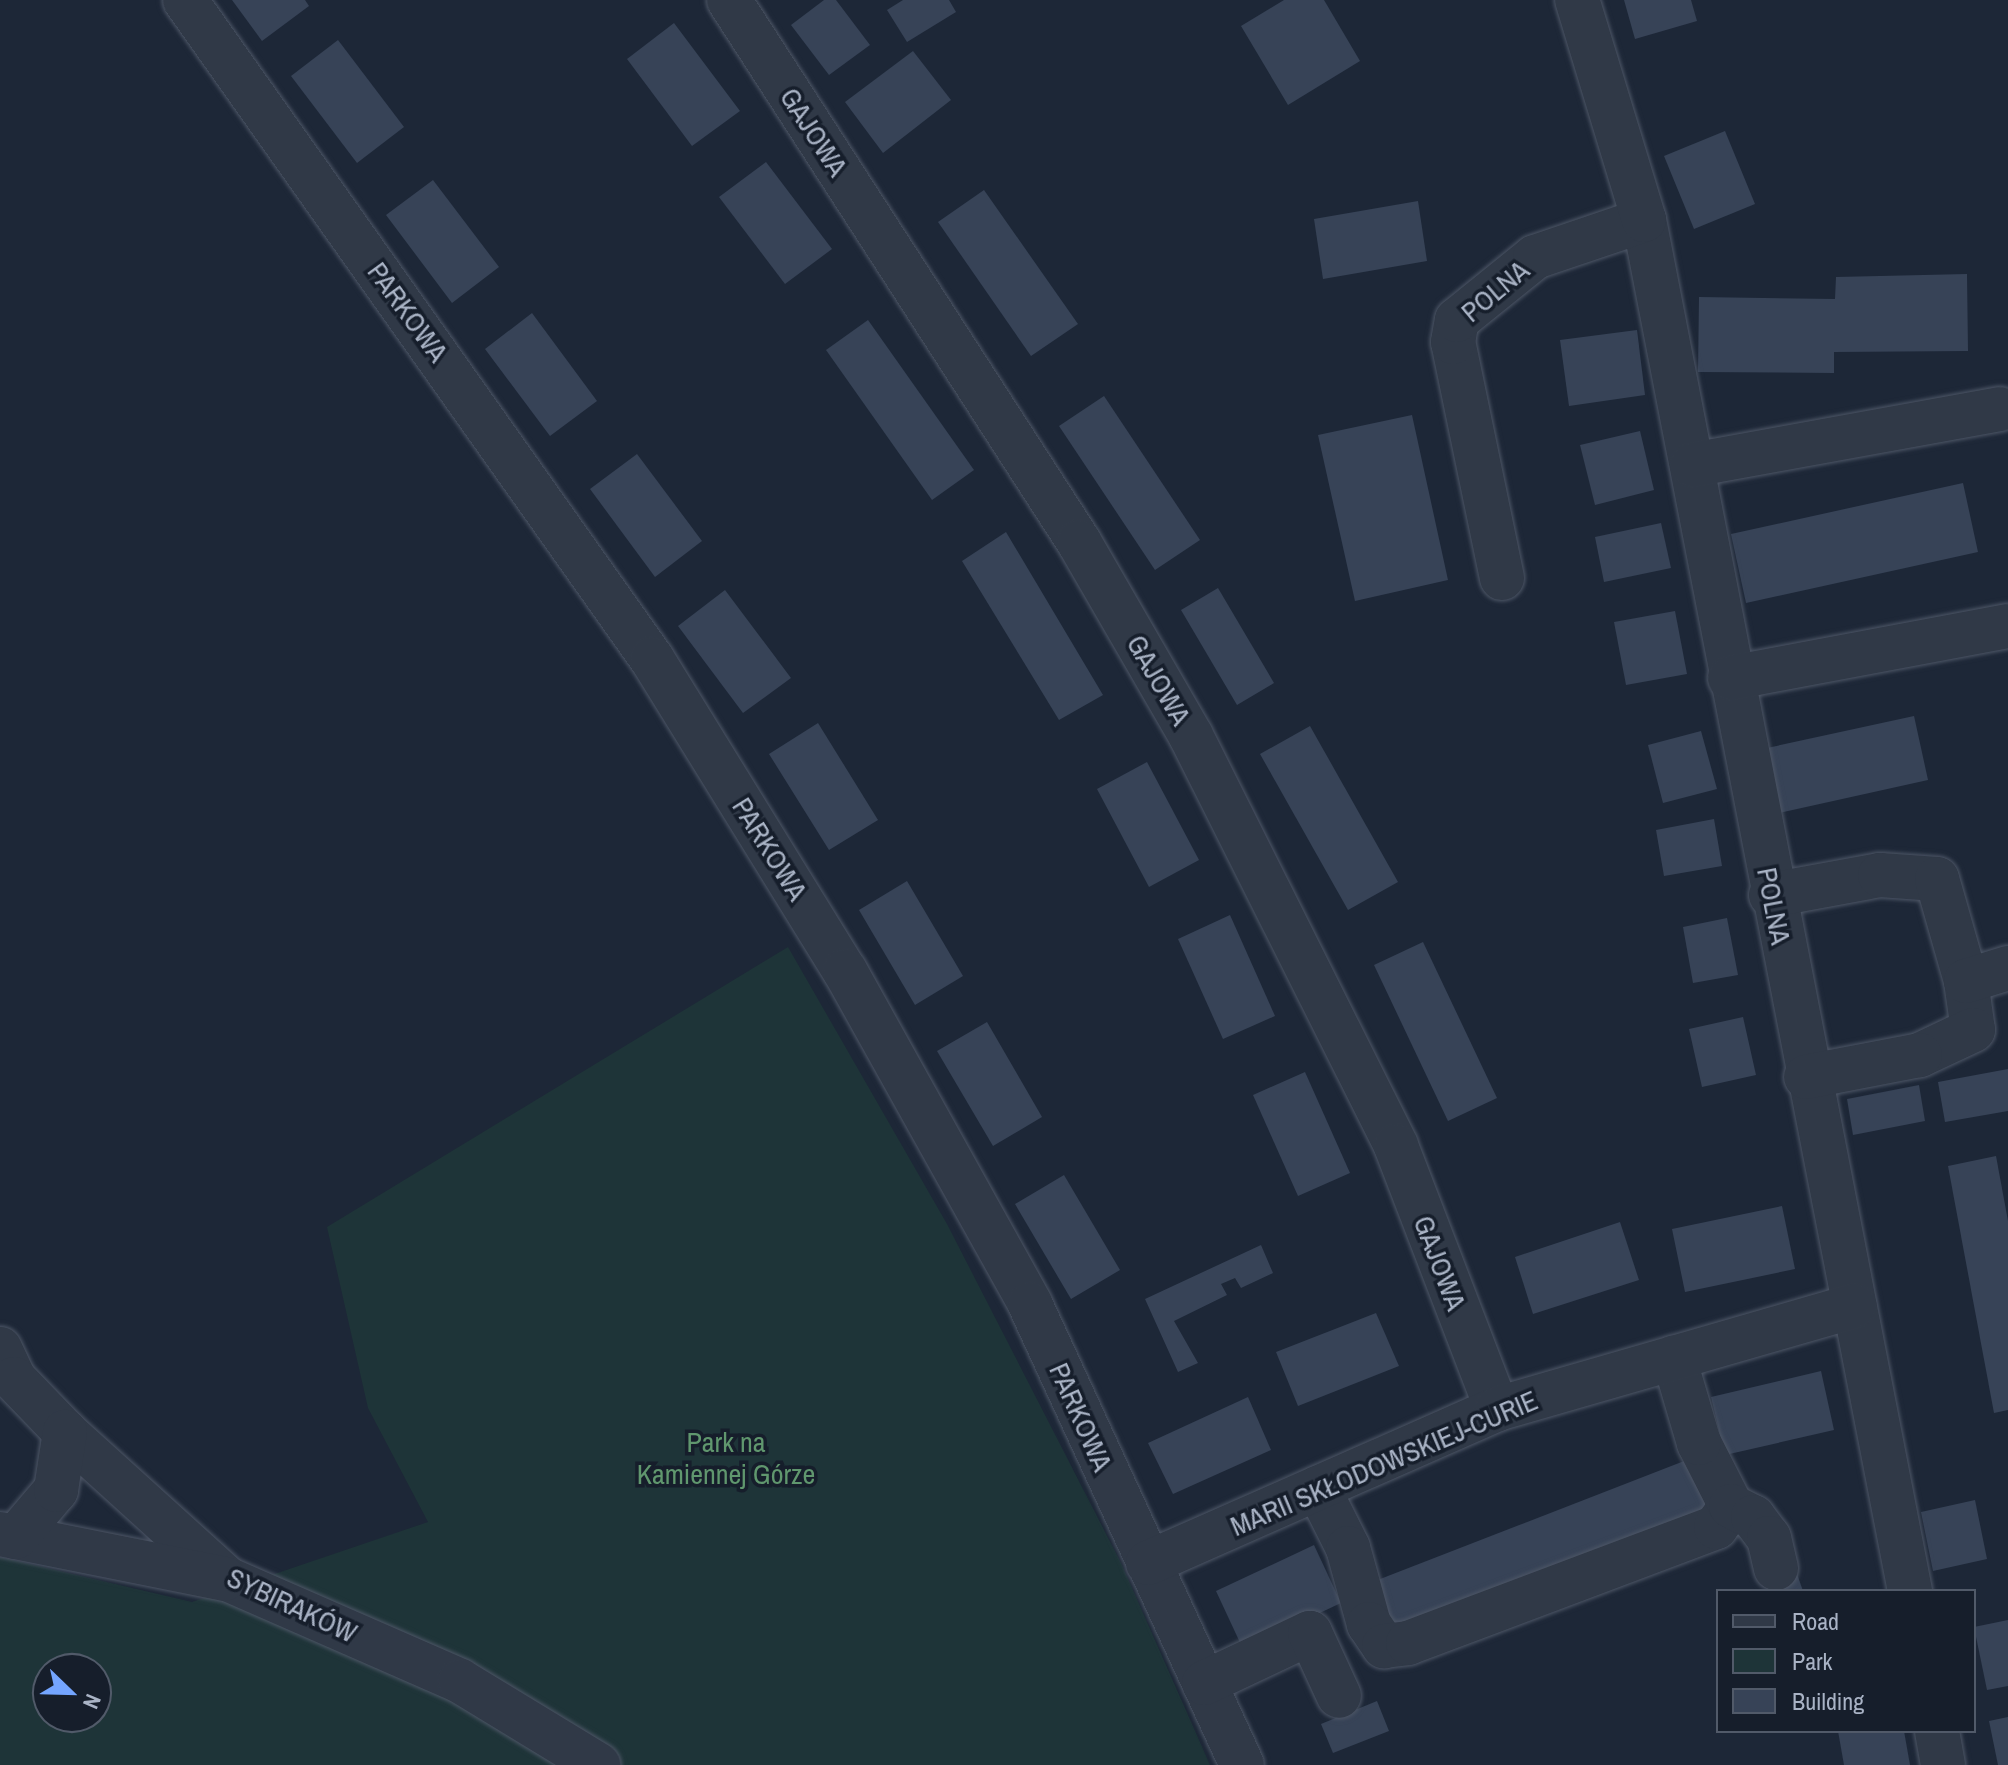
<!DOCTYPE html>
<meta charset="utf-8">
<style>
body{margin:0}
#map{position:relative;width:2008px;height:1765px;overflow:hidden;background:#1d2737;font-family:"Archivo Narrow",sans-serif}
div>[style]{position:absolute}
[style*='--x']{left:calc(var(--x)*1px);top:calc(var(--y)*1px);width:calc(var(--w)*1px);rotate:calc(var(--a)*1deg)}
.green>*{inset:0;background:#1e3438}
.building>*{inset:0;background:#374357}
.roads{filter:drop-shadow(0 0 2px #4d5666) drop-shadow(0 0 2px #4d5666)}
.minor>*{height:44px;margin:-22px;padding:0 22px;transform-origin:22px;border-radius:22px;background:#303947}
span{translate:-50% -50%;white-space:nowrap;text-align:center;line-height:1.15;-webkit-text-stroke:7px #161e2b;paint-order:stroke}
.street-label{font-size:28px;color:#a9b3c5}
.park-label{font-size:28px;color:#60976e}
.legend{position:absolute;left:1716px;top:1589px;width:260px;height:144px;box-sizing:border-box;background:#161e2b;border:2px solid #515a69;margin:0;padding:10px 14px;list-style:none;font-size:24px;color:#a9b3c5}
.legend li{display:flex;align-items:center;gap:16px;height:40px}
.legend b{width:40px;border:2px solid #515a69}
.north{position:absolute;left:32px;top:1653px;width:80px;height:80px;box-sizing:border-box;background:#161e2b;border:2px solid #515a69;border-radius:50%;rotate:113deg;font-size:22px;font-weight:700;line-height:32px;text-align:center;color:#a9b3c5}
.north::after{content:'';display:block;margin:auto;width:28px;height:36px;background:#74a5ff;clip-path:polygon(50% 0,100% 100%,50% 72%,0 100%)}
</style>
<div id="map">
<div class="green">
<i style="clip-path:polygon(evenodd,788px 947px,947px 1224px,1121px 1563px,1210px 1765px,0 1765px,0 1557px,192px 1602px,428px 1522px,368px 1408px,327px 1227px,788px 947px,48px 1669px,96px 1669px,96px 1717px,48px 1717px,48px 1669px)"></i>
</div>
<div class="building">
<i style="clip-path:polygon(232px 0,305px 0,309px 6px,262px 41px)"></i>
<i style="clip-path:polygon(824px 0,836px 0,870px 45px,829px 75px,791px 25px)"></i>
<i style="clip-path:polygon(903px 0,949px 0,956px 12px,907px 42px,887px 10px)"></i>
<i style="clip-path:polygon(1284px 0,1324px 0,1360px 61px,1288px 105px,1241px 26px)"></i>
<i style="clip-path:polygon(1624px 0,1691px 0,1697px 21px,1635px 39px)"></i>
<i style="clip-path:polygon(674px 23px,740px 111px,692px 146px,627px 59px)"></i>
<i style="clip-path:polygon(338px 40px,404px 127px,357px 163px,291px 76px)"></i>
<i style="clip-path:polygon(913px 51px,951px 100px,883px 153px,845px 102px)"></i>
<i style="clip-path:polygon(1725px 131px,1755px 204px,1694px 229px,1664px 156px)"></i>
<i style="clip-path:polygon(766px 162px,832px 249px,785px 284px,719px 197px)"></i>
<i style="clip-path:polygon(433px 180px,499px 267px,452px 303px,386px 215px)"></i>
<i style="clip-path:polygon(984px 190px,1078px 324px,1031px 356px,938px 222px)"></i>
<i style="clip-path:polygon(1418px 201px,1427px 261px,1323px 279px,1314px 219px)"></i>
<i style="clip-path:polygon(1967px 274px,1968px 351px,1834px 352px,1834px 373px,1698px 372px,1699px 297px,1835px 299px,1836px 277px)"></i>
<i style="clip-path:polygon(532px 313px,597px 401px,550px 436px,485px 349px)"></i>
<i style="clip-path:polygon(868px 320px,974px 470px,932px 500px,826px 350px)"></i>
<i style="clip-path:polygon(1637px 330px,1645px 395px,1569px 406px,1560px 340px)"></i>
<i style="clip-path:polygon(1104px 396px,1200px 540px,1155px 570px,1059px 426px)"></i>
<i style="clip-path:polygon(1412px 415px,1448px 580px,1355px 601px,1318px 435px)"></i>
<i style="clip-path:polygon(1640px 431px,1654px 490px,1595px 505px,1580px 445px)"></i>
<i style="clip-path:polygon(637px 454px,702px 541px,655px 577px,590px 489px)"></i>
<i style="clip-path:polygon(1963px 483px,1978px 552px,1746px 603px,1731px 534px)"></i>
<i style="clip-path:polygon(1661px 523px,1671px 568px,1604px 582px,1595px 537px)"></i>
<i style="clip-path:polygon(1006px 532px,1103px 695px,1059px 720px,962px 561px)"></i>
<i style="clip-path:polygon(1218px 588px,1274px 683px,1237px 705px,1181px 610px)"></i>
<i style="clip-path:polygon(725px 590px,791px 678px,743px 713px,678px 626px)"></i>
<i style="clip-path:polygon(1675px 611px,1687px 674px,1626px 685px,1614px 622px)"></i>
<i style="clip-path:polygon(1914px 716px,1928px 780px,1779px 813px,1767px 748px)"></i>
<i style="clip-path:polygon(818px 723px,878px 820px,829px 850px,769px 754px)"></i>
<i style="clip-path:polygon(1310px 726px,1398px 882px,1348px 910px,1260px 754px)"></i>
<i style="clip-path:polygon(1701px 731px,1717px 789px,1663px 803px,1648px 745px)"></i>
<i style="clip-path:polygon(1147px 762px,1199px 860px,1149px 887px,1097px 789px)"></i>
<i style="clip-path:polygon(1714px 819px,1722px 866px,1664px 876px,1656px 830px)"></i>
<i style="clip-path:polygon(907px 881px,963px 976px,915px 1005px,859px 910px)"></i>
<i style="clip-path:polygon(1230px 915px,1275px 1016px,1223px 1039px,1178px 939px)"></i>
<i style="clip-path:polygon(1727px 918px,1738px 975px,1693px 983px,1683px 927px)"></i>
<i style="clip-path:polygon(1423px 942px,1497px 1098px,1448px 1121px,1374px 965px)"></i>
<i style="clip-path:polygon(1743px 1017px,1756px 1075px,1702px 1087px,1689px 1029px)"></i>
<i style="clip-path:polygon(987px 1022px,1042px 1117px,993px 1146px,937px 1051px)"></i>
<i style="clip-path:polygon(2008px 1069px,2008px 1111px,1945px 1122px,1938px 1082px)"></i>
<i style="clip-path:polygon(1305px 1072px,1350px 1173px,1298px 1196px,1253px 1095px)"></i>
<i style="clip-path:polygon(1919px 1085px,1925px 1121px,1853px 1135px,1847px 1099px)"></i>
<i style="clip-path:polygon(1996px 1156px,2008px 1221px,2008px 1410px,1994px 1413px,1948px 1166px)"></i>
<i style="clip-path:polygon(1064px 1175px,1120px 1270px,1071px 1299px,1015px 1204px)"></i>
<i style="clip-path:polygon(1782px 1206px,1795px 1269px,1685px 1292px,1672px 1229px)"></i>
<i style="clip-path:polygon(1620px 1222px,1639px 1280px,1533px 1314px,1515px 1257px)"></i>
<i style="clip-path:polygon(1261px 1245px,1273px 1273px,1241px 1288px,1235px 1278px,1221px 1284px,1227px 1295px,1174px 1321px,1198px 1363px,1178px 1372px,1145px 1299px)"></i>
<i style="clip-path:polygon(1376px 1313px,1399px 1366px,1298px 1406px,1276px 1352px)"></i>
<i style="clip-path:polygon(1821px 1371px,1834px 1430px,1725px 1455px,1711px 1397px)"></i>
<i style="clip-path:polygon(1248px 1397px,1271px 1450px,1173px 1494px,1148px 1443px)"></i>
<i style="clip-path:polygon(1697px 1456px,1716px 1506px,1394px 1631px,1375px 1581px)"></i>
<i style="clip-path:polygon(1975px 1500px,1987px 1559px,1933px 1571px,1921px 1512px)"></i>
<i style="clip-path:polygon(1314px 1545px,1341px 1603px,1243px 1649px,1216px 1591px)"></i>
<i style="clip-path:polygon(1796px 1571px,1803px 1591px,1768px 1591px,1765px 1581px)"></i>
<i style="clip-path:polygon(2008px 1620px,2008px 1686px,1987px 1690px,1974px 1627px)"></i>
<i style="clip-path:polygon(1377px 1701px,1389px 1731px,1333px 1753px,1321px 1724px)"></i>
<i style="clip-path:polygon(2008px 1717px,2008px 1765px,1998px 1765px,1989px 1721px)"></i>
<i style="clip-path:polygon(1838px 1731px,1904px 1731px,1910px 1765px,1844px 1765px)"></i>
</div>
<div class="roads">
<div class="minor">
<i style="--x:185;--y:0;--w:808;--a:54.68"></i>
<i style="--x:652;--y:659;--w:367;--a:58.3"></i>
<i style="--x:845;--y:971;--w:381;--a:60.9"></i>
<i style="--x:1030;--y:1304;--w:507;--a:65.3"></i>
<i style="--x:729;--y:0;--w:645;--a:57.15"></i>
<i style="--x:1079;--y:542;--w:224;--a:60"></i>
<i style="--x:1191;--y:736;--w:458;--a:63.4"></i>
<i style="--x:1396;--y:1146;--w:282;--a:69"></i>
<i style="--x:1644;--y:220;--w:1397;--a:79.02"></i>
<i style="--x:1692;--y:465;--w:313;--a:-10.3"></i>
<i style="--x:1502;--y:578;--w:241;--a:-101.7"></i>
<i style="--x:1453;--y:342;--w:22;--a:-80"></i>
<i style="--x:1457;--y:320;--w:100;--a:-38.9"></i>
<i style="--x:1535;--y:257;--w:115;--a:-18.7"></i>
<i style="--x:1644;--y:220;--w:230;--a:-106.9"></i>
<i style="--x:1730;--y:678;--w:283;--a:-10.6"></i>
<i style="--x:1771;--y:895;--w:111;--a:-10.4"></i>
<i style="--x:1880;--y:875;--w:57;--a:4"></i>
<i style="--x:1937;--y:879;--w:106;--a:74.1"></i>
<i style="--x:1966;--y:981;--w:49;--a:81.9"></i>
<i style="--x:1973;--y:1030;--w:59;--a:154.7"></i>
<i style="--x:1920;--y:1055;--w:116;--a:169.1"></i>
<i style="--x:1966;--y:981;--w:44;--a:-17.2"></i>
<i style="--x:0;--y:1349;--w:33;--a:65"></i>
<i style="--x:14;--y:1379;--w:74;--a:46.1"></i>
<i style="--x:65;--y:1432;--w:219;--a:42.2"></i>
<i style="--x:227;--y:1579;--w:254;--a:23.6"></i>
<i style="--x:460;--y:1681;--w:162;--a:31.3"></i>
<i style="--x:1318;--y:1488;--w:67;--a:63.4"></i>
<i style="--x:1348;--y:1548;--w:79;--a:74.6"></i>
<i style="--x:1369;--y:1624;--w:27;--a:56"></i>
<i style="--x:1384;--y:1646;--w:24;--a:-7"></i>
<i style="--x:1408;--y:1643;--w:329;--a:-20.6"></i>
<i style="--x:1716;--y:1527;--w:26;--a:-54"></i>
<i style="--x:1731;--y:1506;--w:71;--a:-116.9"></i>
<i style="--x:1699;--y:1443;--w:89;--a:-106.4"></i>
<i style="--x:1731;--y:1506;--w:25;--a:27"></i>
<i style="--x:1753;--y:1517;--w:26;--a:53"></i>
<i style="--x:1769;--y:1538;--w:31;--a:77"></i>
<i style="--x:0;--y:1534;--w:229;--a:11.3"></i>
<i style="--x:16;--y:1537;--w:62;--a:-49.6"></i>
<i style="--x:56;--y:1490;--w:59;--a:-81.2"></i>
<i style="--x:1148;--y:1563;--w:381;--a:-23.8"></i>
<i style="--x:1497;--y:1409;--w:372;--a:-16.1"></i>
<i style="--x:1204;--y:1683;--w:117;--a:-25.3"></i>
<i style="--x:1310;--y:1633;--w:69;--a:65.3"></i>
<i style="--x:1937;--y:1731;--w:35;--a:80"></i>
</div>
</div>
<div class="street-label">
<span style="left:814px;top:132px;rotate:57deg">GAJOWA</span>
<span style="left:1495px;top:291px;rotate:-40deg">POLNA</span>
<span style="left:408px;top:312px;rotate:54deg">PARKOWA</span>
<span style="left:1159px;top:680px;rotate:60deg">GAJOWA</span>
<span style="left:770px;top:849px;rotate:58deg">PARKOWA</span>
<span style="left:1774px;top:906px;rotate:79deg">POLNA</span>
<span style="left:1440px;top:1263px;rotate:69deg">GAJOWA</span>
<span style="left:1081px;top:1417px;rotate:66deg">PARKOWA</span>
<span style="left:1384px;top:1463px;rotate:-23deg">MARII SKŁODOWSKIEJ-CURIE</span>
<span style="left:292px;top:1605px;rotate:25deg">SYBIRAKÓW</span>
</div>
<div class="park-label">
<span style="left:726px;top:1458px">Park na<br>Kamiennej Górze</span>
</div>
<ul class="legend">
<li><b style="height:10px;background:#303947"></b>Road</li>
<li><b style="height:22px;background:#1e3438"></b>Park</li>
<li><b style="height:22px;background:#374357"></b>Building</li>
</ul>
<div class="north">N</div>
</div>
